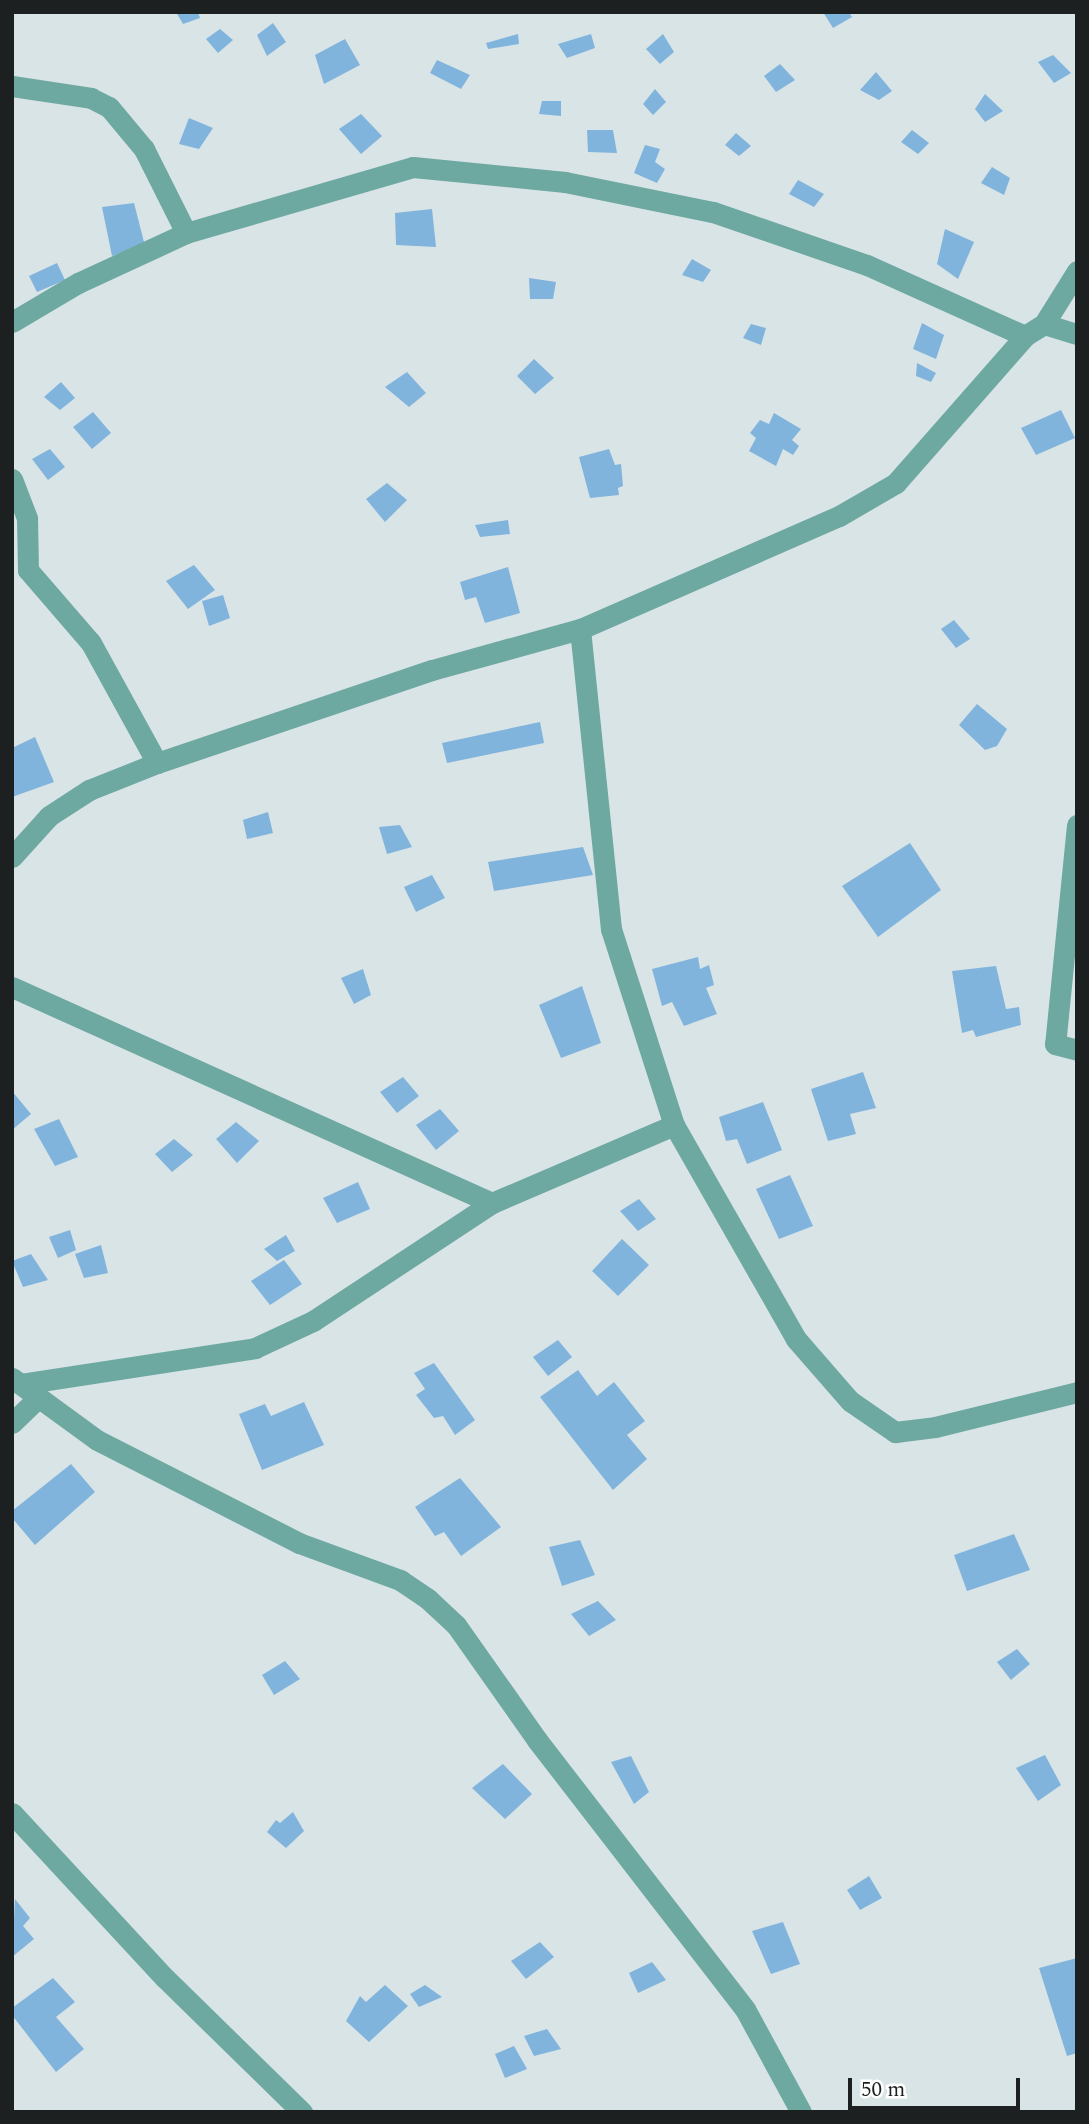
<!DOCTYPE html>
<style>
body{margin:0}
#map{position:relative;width:1089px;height:2124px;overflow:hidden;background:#d9e4e7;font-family:Spectral,serif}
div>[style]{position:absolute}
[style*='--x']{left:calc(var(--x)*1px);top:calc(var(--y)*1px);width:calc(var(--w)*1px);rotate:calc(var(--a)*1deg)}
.building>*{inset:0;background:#81b4dc}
.street>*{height:21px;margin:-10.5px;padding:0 10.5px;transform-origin:10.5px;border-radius:10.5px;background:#6da8a1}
span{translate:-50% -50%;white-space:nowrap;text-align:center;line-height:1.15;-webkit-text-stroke:5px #fff;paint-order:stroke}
.frame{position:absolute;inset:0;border:14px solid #1c2021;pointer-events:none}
.scale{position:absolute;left:848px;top:2078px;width:172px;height:32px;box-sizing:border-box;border:4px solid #1c2021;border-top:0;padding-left:9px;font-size:21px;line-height:24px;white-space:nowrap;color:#1c2021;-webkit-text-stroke:5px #fff;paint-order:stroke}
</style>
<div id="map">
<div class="building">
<i style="clip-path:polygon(176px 12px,198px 12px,200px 18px,183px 24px)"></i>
<i style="clip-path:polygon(823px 12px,849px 12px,852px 17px,833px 28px)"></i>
<i style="clip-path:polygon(273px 23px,286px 42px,267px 56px,257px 35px)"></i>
<i style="clip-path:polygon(220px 29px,233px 40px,218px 53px,206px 39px)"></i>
<i style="clip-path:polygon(518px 34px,519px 44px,488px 49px,486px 43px)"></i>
<i style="clip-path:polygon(591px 34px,595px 48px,567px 58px,558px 44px)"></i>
<i style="clip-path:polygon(663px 34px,674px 52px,660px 64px,646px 49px)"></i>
<i style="clip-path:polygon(345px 39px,360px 65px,324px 84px,315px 55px)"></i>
<i style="clip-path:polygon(1053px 55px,1071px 73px,1054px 83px,1038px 62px)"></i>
<i style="clip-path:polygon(437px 60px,470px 75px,461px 89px,430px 73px)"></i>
<i style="clip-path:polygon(780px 64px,795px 80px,776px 92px,764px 76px)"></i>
<i style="clip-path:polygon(876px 72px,892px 91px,879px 100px,860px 90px)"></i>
<i style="clip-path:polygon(655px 89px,666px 102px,653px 115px,643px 104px)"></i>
<i style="clip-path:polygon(985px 94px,1003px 111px,985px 122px,975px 109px)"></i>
<i style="clip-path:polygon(542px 101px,561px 101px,561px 116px,539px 114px)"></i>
<i style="clip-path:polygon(361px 114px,382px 136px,361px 154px,339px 129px)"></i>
<i style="clip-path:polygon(189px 118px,213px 128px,199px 149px,179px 144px)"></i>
<i style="clip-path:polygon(587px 130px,613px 130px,617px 153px,588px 152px)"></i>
<i style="clip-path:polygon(912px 130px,929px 143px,918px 154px,901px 142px)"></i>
<i style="clip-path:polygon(736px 133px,751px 146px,739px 156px,725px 145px)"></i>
<i style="clip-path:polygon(645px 145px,660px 149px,655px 162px,665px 169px,657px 183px,634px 173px)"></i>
<i style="clip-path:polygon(992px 167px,1010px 178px,1004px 195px,981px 183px)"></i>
<i style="clip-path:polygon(798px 180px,824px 194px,814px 207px,789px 194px)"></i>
<i style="clip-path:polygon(134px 203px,145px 246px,112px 256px,102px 207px)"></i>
<i style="clip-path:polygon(432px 209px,436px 247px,396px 245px,395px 213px)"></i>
<i style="clip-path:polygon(945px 229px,974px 242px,958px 279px,937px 264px)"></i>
<i style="clip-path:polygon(692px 259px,711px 270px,703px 282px,682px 275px)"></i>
<i style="clip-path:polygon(57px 263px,65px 280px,37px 292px,29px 276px)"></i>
<i style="clip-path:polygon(529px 278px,556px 282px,553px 299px,530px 299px)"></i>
<i style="clip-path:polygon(922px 323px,944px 335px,936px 359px,913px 349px)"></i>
<i style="clip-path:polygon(751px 324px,766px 328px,761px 345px,743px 338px)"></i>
<i style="clip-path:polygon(534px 359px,554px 378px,535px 394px,517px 376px)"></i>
<i style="clip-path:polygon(917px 363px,936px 373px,931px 382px,916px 376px)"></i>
<i style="clip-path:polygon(407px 372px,426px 393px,409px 407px,385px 387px)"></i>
<i style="clip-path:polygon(61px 382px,75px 398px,60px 410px,44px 397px)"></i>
<i style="clip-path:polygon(1061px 410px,1075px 438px,1036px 455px,1021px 428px)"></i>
<i style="clip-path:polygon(93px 412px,111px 433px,92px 449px,73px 427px)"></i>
<i style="clip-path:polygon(774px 413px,801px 429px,792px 440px,799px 446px,793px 455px,783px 449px,776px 466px,749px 451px,756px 438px,750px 433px,760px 420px,769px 424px)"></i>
<i style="clip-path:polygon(50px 449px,65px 467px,48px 480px,32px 459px)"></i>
<i style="clip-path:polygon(609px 449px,615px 465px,621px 464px,623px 486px,618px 488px,619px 495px,590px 498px,579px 457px)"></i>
<i style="clip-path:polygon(387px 483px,407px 500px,385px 522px,366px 499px)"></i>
<i style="clip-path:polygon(508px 520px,510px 534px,480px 537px,475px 525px)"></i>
<i style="clip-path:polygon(194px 565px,215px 590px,188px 609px,166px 581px)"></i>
<i style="clip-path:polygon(508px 567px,520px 613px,485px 623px,476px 597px,465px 600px,460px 582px)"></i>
<i style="clip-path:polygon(223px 595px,230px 618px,209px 626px,202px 601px)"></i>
<i style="clip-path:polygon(954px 620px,970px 639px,956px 648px,941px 629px)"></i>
<i style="clip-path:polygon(977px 704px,1007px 729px,997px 746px,985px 750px,959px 725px)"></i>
<i style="clip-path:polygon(540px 722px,544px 743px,447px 763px,442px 743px)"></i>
<i style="clip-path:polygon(35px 737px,54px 782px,12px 797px,12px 748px)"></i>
<i style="clip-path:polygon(268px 812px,273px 833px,247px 839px,243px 820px)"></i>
<i style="clip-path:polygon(400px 825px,412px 847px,387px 854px,379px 827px)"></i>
<i style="clip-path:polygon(910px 843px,941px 890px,878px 937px,842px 886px)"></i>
<i style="clip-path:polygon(583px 847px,593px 875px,494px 891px,488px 862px)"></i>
<i style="clip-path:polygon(432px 875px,445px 898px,416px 912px,404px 887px)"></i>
<i style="clip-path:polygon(698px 957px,700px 969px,709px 965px,714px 985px,706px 988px,717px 1014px,684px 1026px,672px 1002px,662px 1006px,652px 969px)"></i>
<i style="clip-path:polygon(996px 966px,1006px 1009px,1019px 1007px,1021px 1025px,976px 1037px,973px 1030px,962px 1033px,952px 971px)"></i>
<i style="clip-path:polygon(363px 969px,371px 995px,354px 1004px,341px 978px)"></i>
<i style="clip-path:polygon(582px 986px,601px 1043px,561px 1058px,539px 1005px)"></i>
<i style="clip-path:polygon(863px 1072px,876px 1108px,850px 1114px,856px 1134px,828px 1141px,811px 1089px)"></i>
<i style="clip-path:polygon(403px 1077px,419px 1096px,397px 1113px,380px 1092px)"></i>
<i style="clip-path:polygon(12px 1091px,31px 1114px,12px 1130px)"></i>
<i style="clip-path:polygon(763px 1102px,782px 1150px,747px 1164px,737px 1139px,726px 1141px,719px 1117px)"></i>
<i style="clip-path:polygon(440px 1109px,459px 1131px,436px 1150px,416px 1125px)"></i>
<i style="clip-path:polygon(59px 1119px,78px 1157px,55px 1166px,34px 1129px)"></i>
<i style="clip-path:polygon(236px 1122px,259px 1141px,237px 1163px,216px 1139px)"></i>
<i style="clip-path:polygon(174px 1139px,193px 1155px,172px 1172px,155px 1154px)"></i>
<i style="clip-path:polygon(790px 1175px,813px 1226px,779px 1239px,756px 1189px)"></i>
<i style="clip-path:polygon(358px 1182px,370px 1209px,337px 1223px,323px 1198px)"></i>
<i style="clip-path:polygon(639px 1199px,656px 1219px,638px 1231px,620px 1211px)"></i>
<i style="clip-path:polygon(70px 1230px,76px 1250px,58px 1258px,49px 1237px)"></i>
<i style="clip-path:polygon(286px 1235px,295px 1251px,277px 1261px,264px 1249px)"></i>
<i style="clip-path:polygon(622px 1239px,649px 1265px,618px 1296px,592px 1271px)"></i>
<i style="clip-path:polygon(101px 1245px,108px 1273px,84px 1278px,75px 1254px)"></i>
<i style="clip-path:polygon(31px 1254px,48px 1280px,23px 1287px,12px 1261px)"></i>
<i style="clip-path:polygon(284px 1260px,302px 1284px,270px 1305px,251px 1281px)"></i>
<i style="clip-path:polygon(558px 1340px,572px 1357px,548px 1376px,533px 1357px)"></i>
<i style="clip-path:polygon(434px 1363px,475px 1420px,455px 1435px,443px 1416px,434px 1418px,416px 1395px,425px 1389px,414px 1373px)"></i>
<i style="clip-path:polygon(578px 1370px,597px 1396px,614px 1382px,645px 1421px,627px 1435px,647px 1459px,613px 1490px,540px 1397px)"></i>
<i style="clip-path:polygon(304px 1402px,324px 1445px,262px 1470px,239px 1414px,265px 1404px,271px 1416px)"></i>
<i style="clip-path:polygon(71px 1464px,95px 1492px,35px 1545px,12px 1518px,12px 1511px)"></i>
<i style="clip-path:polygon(460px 1478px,501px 1527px,461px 1556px,444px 1532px,435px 1536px,415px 1507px)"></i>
<i style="clip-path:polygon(1014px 1534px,1030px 1570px,967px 1591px,954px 1555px)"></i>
<i style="clip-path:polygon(580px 1540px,595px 1575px,562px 1586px,549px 1547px)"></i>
<i style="clip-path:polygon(598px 1601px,616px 1620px,589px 1636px,571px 1614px)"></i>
<i style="clip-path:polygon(1017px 1649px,1030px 1664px,1011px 1680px,997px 1662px)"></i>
<i style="clip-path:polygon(285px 1661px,300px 1679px,274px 1695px,262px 1675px)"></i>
<i style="clip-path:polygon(1045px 1755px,1061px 1785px,1038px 1801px,1016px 1768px)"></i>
<i style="clip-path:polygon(631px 1756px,649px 1792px,634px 1804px,611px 1762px)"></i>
<i style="clip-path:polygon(503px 1764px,532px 1794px,505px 1819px,472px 1788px)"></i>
<i style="clip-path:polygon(293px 1812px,304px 1831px,286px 1848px,267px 1832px,276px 1820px,280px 1823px)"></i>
<i style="clip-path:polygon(869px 1876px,882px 1898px,860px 1910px,847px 1890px)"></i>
<i style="clip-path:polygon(15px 1899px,30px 1918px,23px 1926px,34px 1939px,12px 1957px)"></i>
<i style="clip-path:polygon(783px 1922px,800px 1964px,771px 1974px,752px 1931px)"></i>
<i style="clip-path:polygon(540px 1942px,554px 1957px,526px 1979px,511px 1961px)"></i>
<i style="clip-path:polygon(1077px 1958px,1077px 2053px,1067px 2056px,1039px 1968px)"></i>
<i style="clip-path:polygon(652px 1962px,666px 1980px,638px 1993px,629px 1973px)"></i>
<i style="clip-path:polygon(53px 1978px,75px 2002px,56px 2017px,84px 2049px,56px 2072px,12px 2015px,12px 2008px)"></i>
<i style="clip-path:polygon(385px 1985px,408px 2006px,369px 2042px,346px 2021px,360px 1996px,366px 2002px)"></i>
<i style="clip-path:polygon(425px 1985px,442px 1997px,419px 2007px,410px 1994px)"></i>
<i style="clip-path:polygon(547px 2029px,561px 2049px,534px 2056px,524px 2036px)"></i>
<i style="clip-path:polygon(514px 2046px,527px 2069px,505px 2078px,495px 2054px)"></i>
</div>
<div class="street">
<i style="--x:12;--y:86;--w:80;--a:8.6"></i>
<i style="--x:91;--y:98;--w:20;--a:27"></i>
<i style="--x:109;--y:107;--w:55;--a:50.2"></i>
<i style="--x:144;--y:149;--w:94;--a:63.4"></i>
<i style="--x:186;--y:233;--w:236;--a:-16.2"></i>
<i style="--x:413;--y:167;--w:153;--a:5.6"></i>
<i style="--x:565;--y:182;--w:151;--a:11.5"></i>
<i style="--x:713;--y:212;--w:163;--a:19"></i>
<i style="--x:867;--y:265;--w:173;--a:24.2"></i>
<i style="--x:1077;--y:271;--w:62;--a:121.9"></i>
<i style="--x:1044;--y:324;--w:22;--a:148"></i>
<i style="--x:1025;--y:336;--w:196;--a:131.3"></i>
<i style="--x:896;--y:483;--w:66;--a:149.9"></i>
<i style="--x:839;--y:516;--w:283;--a:156.4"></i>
<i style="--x:580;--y:629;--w:302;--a:84.1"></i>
<i style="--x:611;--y:929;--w:206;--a:72.2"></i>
<i style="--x:674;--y:1125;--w:246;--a:60.3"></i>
<i style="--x:796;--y:1339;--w:82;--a:48.9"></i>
<i style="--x:850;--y:1401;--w:55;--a:34.6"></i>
<i style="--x:895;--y:1432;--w:40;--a:-7.1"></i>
<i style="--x:935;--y:1427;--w:146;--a:-13.8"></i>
<i style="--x:12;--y:322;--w:77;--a:-30.6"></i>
<i style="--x:78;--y:283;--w:119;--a:-24.8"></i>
<i style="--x:1044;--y:324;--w:34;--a:17"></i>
<i style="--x:12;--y:479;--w:42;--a:69"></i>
<i style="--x:27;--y:518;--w:52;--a:88.9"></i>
<i style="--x:28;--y:570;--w:96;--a:49.2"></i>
<i style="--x:91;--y:643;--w:137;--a:61.2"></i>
<i style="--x:1077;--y:825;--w:220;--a:95.7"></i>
<i style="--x:1055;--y:1044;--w:23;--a:15"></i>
<i style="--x:12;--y:857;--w:55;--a:-47.9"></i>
<i style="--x:49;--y:816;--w:48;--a:-33"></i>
<i style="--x:89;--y:790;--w:73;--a:-21.7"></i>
<i style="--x:157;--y:763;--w:290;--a:-18.7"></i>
<i style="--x:432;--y:670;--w:154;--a:-15.5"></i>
<i style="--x:12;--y:987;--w:526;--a:24.23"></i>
<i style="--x:12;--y:1378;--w:105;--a:36.1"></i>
<i style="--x:97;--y:1440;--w:227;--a:27"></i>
<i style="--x:299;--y:1543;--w:108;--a:20.1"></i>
<i style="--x:400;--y:1580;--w:34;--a:34"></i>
<i style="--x:428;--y:1599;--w:38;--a:43"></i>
<i style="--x:456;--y:1625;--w:141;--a:54.8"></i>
<i style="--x:537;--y:1740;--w:340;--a:52.3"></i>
<i style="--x:745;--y:2009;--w:117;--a:61.5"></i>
<i style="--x:21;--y:1384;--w:237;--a:-8.7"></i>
<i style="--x:255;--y:1348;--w:64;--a:-25"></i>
<i style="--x:313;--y:1321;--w:214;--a:-33.4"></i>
<i style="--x:492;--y:1203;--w:198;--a:-23.2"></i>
<i style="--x:12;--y:1423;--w:36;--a:-44"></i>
<i style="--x:12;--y:1813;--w:225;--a:47.2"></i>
<i style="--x:165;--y:1978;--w:192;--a:44.4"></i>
</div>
<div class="frame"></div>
<div class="scale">50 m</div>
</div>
